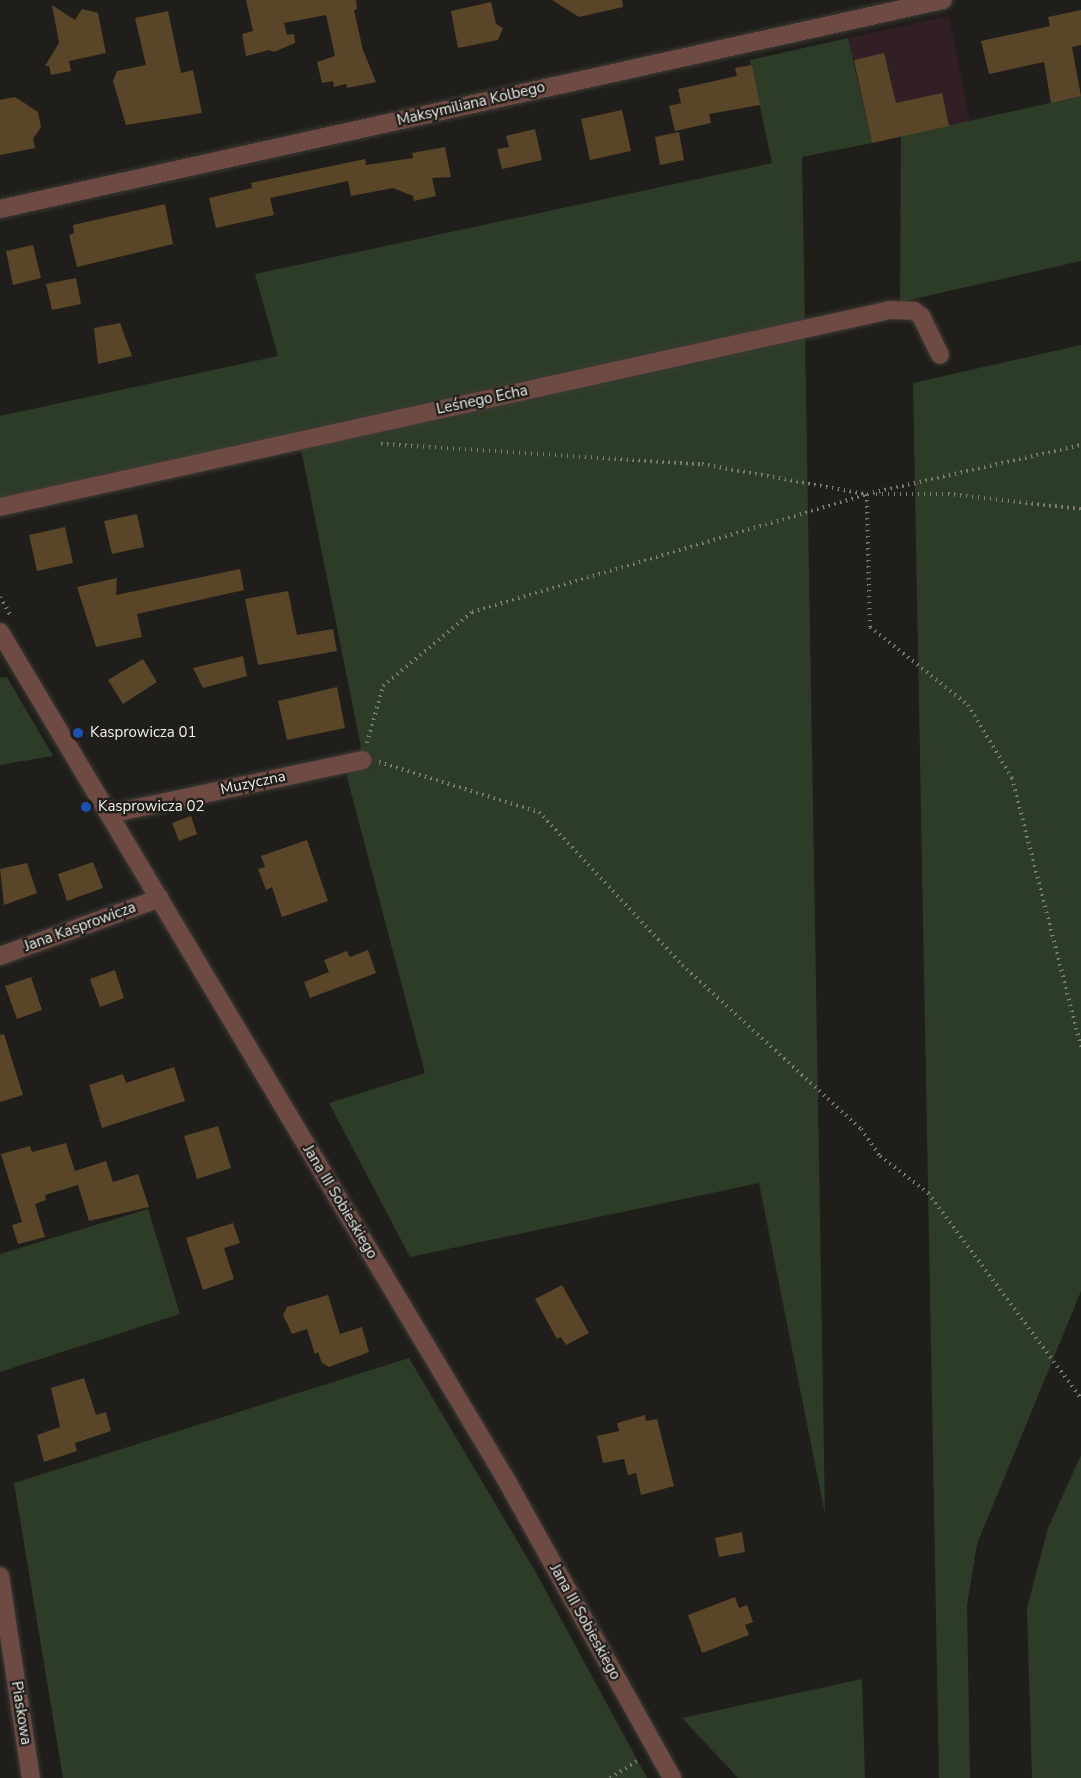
<!DOCTYPE html>
<meta charset="utf-8">
<style>
body{margin:0}
#map{position:relative;width:1081px;height:1778px;overflow:hidden;background:#201e1a;font-family:"Nunito Sans",sans-serif}
div>[style]{position:absolute}
[style*='--x']{left:calc(var(--x)*1px);top:calc(var(--y)*1px);width:calc(var(--w)*1px);rotate:calc(var(--a)*1deg)}
.industrial>*{inset:0;background:#321f25}
.green>*{inset:0;background:#2d3c27}
.building>*{inset:0;background:#594527}
.path>*{height:4px;margin-top:-2px;transform-origin:0;background:repeating-linear-gradient(90deg,#7c7a77 0 1.5px,transparent 0 6px)}
.roads{filter:drop-shadow(0 0 2px #3d3b37) drop-shadow(0 0 2px #3d3b37)}
.minor>*{height:18px;margin:-9px;padding:0 9px;transform-origin:9px;border-radius:9px;background:#6d4a42}
.dots>*{width:16px;height:16px;translate:-50% -50%;box-sizing:border-box;border:3px solid #201e1a;border-radius:50%}
span{translate:-50% -50%;white-space:nowrap;text-align:center;line-height:1.15;-webkit-text-stroke:4.5px #201e1a;paint-order:stroke}
.street-label{font-size:15px;color:#efedea}
.poi-label{font-size:15px;color:#efedea}
.left{translate:0 -50%;text-align:left}
</style>
<div id="map">
<div class="industrial">
<i style="clip-path:polygon(949px 16px,970px 122px,872px 143px,848px 38px)"></i>
</div>
<div class="green">
<i style="clip-path:polygon(848px 38px,872px 143px,802px 157px,805px 323px,0 501px,0 416px,278px 356px,255px 274px,772px 163px,750px 60px)"></i>
<i style="clip-path:polygon(1081px 96px,1081px 261px,900px 302px,901px 136px)"></i>
<i style="clip-path:polygon(805px 337px,825px 1514px,759px 1183px,410px 1257px,329px 1103px,425px 1073px,347px 777px,361px 747px,301px 449px)"></i>
<i style="clip-path:polygon(1081px 345px,1081px 1291px,977px 1544px,967px 1605px,970px 1778px,939px 1778px,913px 383px)"></i>
<i style="clip-path:polygon(7px 677px,53px 756px,0 765px,0 678px)"></i>
<i style="clip-path:polygon(148px 1209px,180px 1314px,0 1372px,0 1254px)"></i>
<i style="clip-path:polygon(409px 1358px,535px 1571px,647px 1778px,63px 1778px,14px 1483px)"></i>
<i style="clip-path:polygon(1081px 1455px,1081px 1778px,1032px 1778px,1027px 1608px,1048px 1528px)"></i>
<i style="clip-path:polygon(862px 1679px,865px 1778px,738px 1778px,682px 1718px)"></i>
</div>
<div class="building">
<i style="clip-path:polygon(246px 0,356px 0,357px 9px,354px 10px,363px 50px,376px 82px,347px 88px,346px 84px,334px 87px,333px 81px,322px 83px,317px 62px,335px 56px,326px 15px,284px 23px,287px 35px,294px 34px,295px 43px,274px 52px,269px 50px,246px 56px,242px 34px,253px 31px)"></i>
<i style="clip-path:polygon(552px 0,622px 0,623px 7px,579px 17px)"></i>
<i style="clip-path:polygon(491px 2px,496px 24px,503px 28px,498px 40px,458px 48px,451px 11px)"></i>
<i style="clip-path:polygon(52px 5px,75px 20px,82px 9px,98px 13px,106px 53px,69px 61px,71px 71px,51px 75px,49px 66px,45px 66px,59px 43px)"></i>
<i style="clip-path:polygon(1081px 10px,1081px 45px,1072px 47px,1081px 96px,1051px 103px,1044px 62px,989px 74px,981px 41px,1050px 26px,1048px 17px)"></i>
<i style="clip-path:polygon(168px 11px,181px 73px,193px 70px,202px 113px,126px 125px,113px 81px,117px 71px,146px 65px,135px 18px)"></i>
<i style="clip-path:polygon(884px 53px,896px 103px,942px 93px,949px 126px,872px 143px,854px 60px)"></i>
<i style="clip-path:polygon(752px 65px,760px 105px,709px 114px,711px 123px,675px 131px,669px 106px,681px 103px,678px 89px,737px 76px,735px 68px)"></i>
<i style="clip-path:polygon(15px 97px,38px 112px,41px 127px,33px 139px,35px 148px,0 155px,0 100px)"></i>
<i style="clip-path:polygon(622px 110px,631px 151px,590px 160px,581px 119px)"></i>
<i style="clip-path:polygon(535px 129px,542px 160px,502px 169px,497px 149px,509px 147px,506px 136px)"></i>
<i style="clip-path:polygon(679px 132px,684px 160px,660px 165px,655px 137px)"></i>
<i style="clip-path:polygon(445px 147px,451px 177px,432px 178px,436px 196px,414px 201px,413px 196px,393px 188px,351px 196px,348px 181px,270px 198px,274px 215px,216px 228px,209px 198px,252px 188px,251px 183px,365px 159px,366px 165px,413px 158px,412px 153px)"></i>
<i style="clip-path:polygon(165px 204px,173px 244px,77px 267px,69px 235px,74px 233px,73px 225px)"></i>
<i style="clip-path:polygon(33px 245px,41px 278px,13px 285px,6px 251px)"></i>
<i style="clip-path:polygon(76px 278px,81px 304px,52px 310px,46px 284px)"></i>
<i style="clip-path:polygon(120px 323px,132px 356px,98px 364px,94px 328px)"></i>
<i style="clip-path:polygon(137px 514px,144px 547px,112px 554px,104px 521px)"></i>
<i style="clip-path:polygon(65px 527px,73px 563px,37px 571px,29px 535px)"></i>
<i style="clip-path:polygon(240px 569px,244px 590px,137px 614px,142px 637px,96px 647px,77px 587px,117px 578px,116px 595px)"></i>
<i style="clip-path:polygon(288px 591px,297px 635px,333px 629px,337px 651px,258px 665px,245px 599px)"></i>
<i style="clip-path:polygon(243px 656px,247px 676px,203px 688px,193px 668px)"></i>
<i style="clip-path:polygon(143px 659px,157px 682px,123px 704px,108px 680px)"></i>
<i style="clip-path:polygon(337px 687px,345px 728px,287px 740px,278px 701px)"></i>
<i style="clip-path:polygon(191px 816px,197px 834px,179px 841px,172px 823px)"></i>
<i style="clip-path:polygon(307px 840px,328px 901px,282px 917px,272px 887px,266px 890px,258px 869px,265px 867px,261px 856px)"></i>
<i style="clip-path:polygon(93px 862px,103px 888px,67px 901px,58px 874px)"></i>
<i style="clip-path:polygon(27px 863px,37px 893px,4px 905px,0 869px)"></i>
<i style="clip-path:polygon(368px 950px,376px 973px,310px 998px,304px 982px,329px 972px,324px 960px,347px 951px,350px 957px)"></i>
<i style="clip-path:polygon(115px 970px,124px 998px,100px 1007px,90px 979px)"></i>
<i style="clip-path:polygon(31px 977px,42px 1010px,17px 1019px,5px 986px)"></i>
<i style="clip-path:polygon(4px 1034px,23px 1095px,0 1102px,0 1035px)"></i>
<i style="clip-path:polygon(174px 1067px,185px 1101px,102px 1128px,89px 1085px,123px 1074px,126px 1083px)"></i>
<i style="clip-path:polygon(218px 1126px,231px 1168px,197px 1179px,184px 1136px)"></i>
<i style="clip-path:polygon(66px 1143px,75px 1171px,106px 1161px,113px 1182px,138px 1174px,149px 1207px,89px 1221px,78px 1185px,45px 1195px,46px 1200px,35px 1204px,45px 1237px,18px 1244px,12px 1225px,22px 1222px,1px 1154px,30px 1146px,32px 1152px)"></i>
<i style="clip-path:polygon(233px 1223px,240px 1243px,224px 1248px,234px 1279px,203px 1290px,186px 1238px)"></i>
<i style="clip-path:polygon(562px 1285px,589px 1333px,566px 1345px,561px 1337px,557px 1339px,535px 1299px)"></i>
<i style="clip-path:polygon(328px 1295px,340px 1334px,362px 1327px,369px 1352px,329px 1367px,322px 1363px,318px 1352px,315px 1354px,307px 1329px,292px 1334px,283px 1315px,287px 1307px)"></i>
<i style="clip-path:polygon(84px 1378px,96px 1415px,106px 1412px,111px 1431px,75px 1443px,77px 1451px,44px 1462px,37px 1435px,60px 1427px,51px 1388px)"></i>
<i style="clip-path:polygon(645px 1415px,646px 1421px,657px 1419px,674px 1486px,641px 1495px,636px 1473px,628px 1475px,624px 1459px,603px 1463px,597px 1436px,619px 1431px,617px 1423px)"></i>
<i style="clip-path:polygon(742px 1532px,745px 1552px,719px 1557px,715px 1538px)"></i>
<i style="clip-path:polygon(735px 1597px,739px 1608px,747px 1605px,753px 1622px,745px 1625px,749px 1635px,702px 1653px,688px 1615px)"></i>
</div>
<div class="path">
<i style="--x:381;--y:444;--w:322;--a:3.6"></i>
<i style="--x:702;--y:464;--w:166;--a:10.4"></i>
<i style="--x:867;--y:494;--w:133;--a:88.7"></i>
<i style="--x:870;--y:627;--w:125;--a:38.5"></i>
<i style="--x:968;--y:705;--w:85;--a:58.9"></i>
<i style="--x:1012;--y:778;--w:278;--a:75.6"></i>
<i style="--x:876;--y:494;--w:72;--a:0"></i>
<i style="--x:948;--y:494;--w:134;--a:6.4"></i>
<i style="--x:0;--y:597;--w:22;--a:60"></i>
<i style="--x:367;--y:743;--w:59;--a:-74.3"></i>
<i style="--x:383;--y:686;--w:116;--a:-39.7"></i>
<i style="--x:472;--y:612;--w:412;--a:-16.6"></i>
<i style="--x:867;--y:494;--w:220;--a:-12.9"></i>
<i style="--x:379;--y:762;--w:168;--a:17.4"></i>
<i style="--x:539;--y:812;--w:209;--a:46.9"></i>
<i style="--x:682;--y:965;--w:243;--a:42.5"></i>
<i style="--x:861;--y:1129;--w:33;--a:55"></i>
<i style="--x:880;--y:1156;--w:61;--a:37.6"></i>
<i style="--x:928;--y:1193;--w:256;--a:53.3"></i>
<i style="--x:610;--y:1778;--w:36;--a:-32"></i>
</div>
<div class="roads">
<div class="minor">
<i style="--x:0;--y:209;--w:966;--a:-12.5"></i>
<i style="--x:0;--y:507;--w:912;--a:-12.48"></i>
<i style="--x:890;--y:310;--w:24;--a:2"></i>
<i style="--x:914;--y:311;--w:9;--a:36"></i>
<i style="--x:921;--y:316;--w:43;--a:64"></i>
<i style="--x:0;--y:632;--w:983;--a:59.16"></i>
<i style="--x:504;--y:1476;--w:346;--a:60.9"></i>
<i style="--x:109;--y:814;--w:259;--a:-12"></i>
<i style="--x:0;--y:956;--w:170;--a:-19.9"></i>
<i style="--x:0;--y:1576;--w:204;--a:81.3"></i>
</div>
</div>
<div class="dots">
<i style="left:78px;top:733px;background:#1a4fb4"></i>
<i style="left:86px;top:807px;background:#1a4fb4"></i>
</div>
<div class="street-label">
<span style="left:471px;top:104px;rotate:-13deg">Maksymiliana Kolbego</span>
<span style="left:482px;top:400px;rotate:-12deg">Leśnego Echa</span>
<span style="left:253px;top:783px;rotate:-12deg">Muzyczna</span>
<span style="left:80px;top:927px;rotate:-20deg">Jana Kasprowicza</span>
<span style="left:340px;top:1202px;rotate:59deg">Jana III Sobieskiego</span>
<span style="left:585px;top:1622px;rotate:61deg">Jana III Sobieskiego</span>
<span style="left:21px;top:1713px;rotate:81deg">Piaskowa</span>
</div>
<div class="poi-label">
<span class="left" style="left:90px;top:733px">Kasprowicza 01</span>
<span class="left" style="left:98px;top:807px">Kasprowicza 02</span>
</div>
</div>
